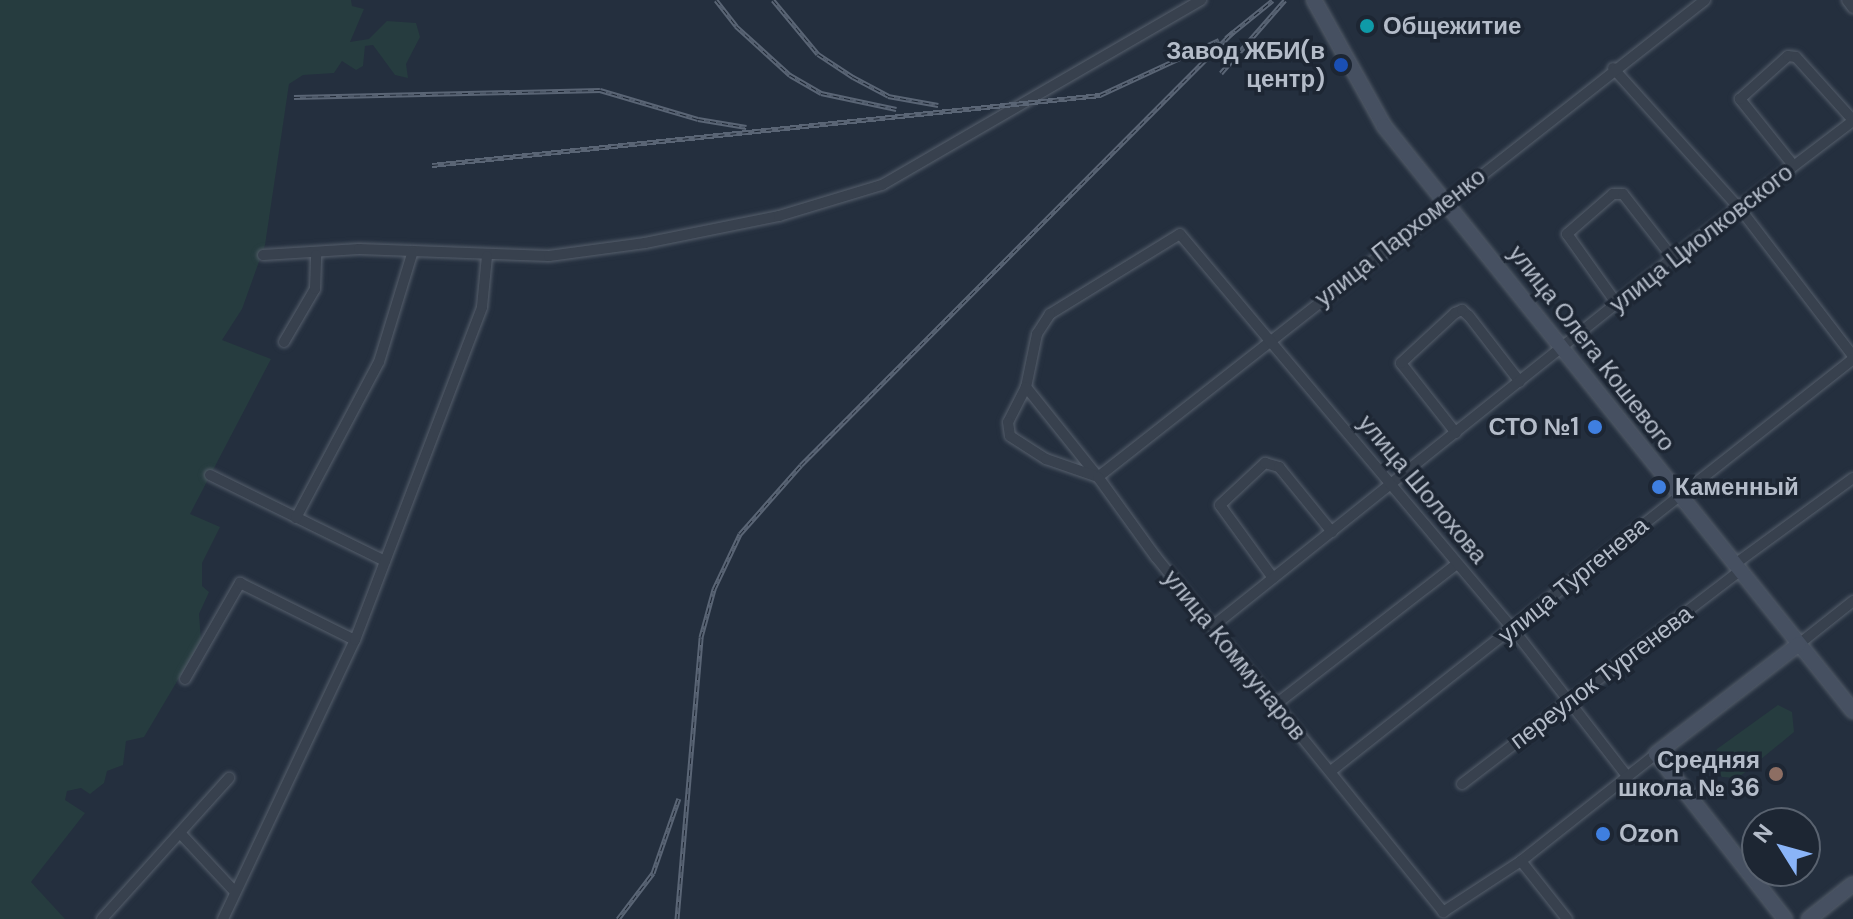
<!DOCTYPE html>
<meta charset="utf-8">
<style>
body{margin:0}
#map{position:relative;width:1853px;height:919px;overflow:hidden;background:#242f3e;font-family:"DM Sans",sans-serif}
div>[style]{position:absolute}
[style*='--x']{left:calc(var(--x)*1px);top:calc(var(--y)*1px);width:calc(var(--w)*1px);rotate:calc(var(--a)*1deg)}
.green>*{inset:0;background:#263c3f}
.roads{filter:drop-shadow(0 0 2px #565f6c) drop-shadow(0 0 2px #565f6c)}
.street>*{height:10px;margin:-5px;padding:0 5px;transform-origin:5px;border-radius:5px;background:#38414e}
.secondary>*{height:14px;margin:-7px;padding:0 7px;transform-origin:7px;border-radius:7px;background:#465061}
.rail>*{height:5px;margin-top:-2.5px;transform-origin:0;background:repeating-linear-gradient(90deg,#1d2633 0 6px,#5a6575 0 12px);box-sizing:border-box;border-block:2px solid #5a6575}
.dots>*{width:22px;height:22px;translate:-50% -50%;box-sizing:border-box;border:4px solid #1d2633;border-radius:50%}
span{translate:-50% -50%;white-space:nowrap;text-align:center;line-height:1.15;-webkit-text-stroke:7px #1d2633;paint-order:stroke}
.poi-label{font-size:24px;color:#b4bcc9;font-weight:700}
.left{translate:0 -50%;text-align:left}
.right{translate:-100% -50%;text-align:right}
.street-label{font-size:24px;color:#b4bcc9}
.north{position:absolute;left:1741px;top:807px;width:80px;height:80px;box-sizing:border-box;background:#1d2633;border:2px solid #59626f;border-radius:50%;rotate:307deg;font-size:22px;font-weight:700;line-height:32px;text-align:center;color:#b4bcc9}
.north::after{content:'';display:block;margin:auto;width:28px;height:36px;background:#8ab4f8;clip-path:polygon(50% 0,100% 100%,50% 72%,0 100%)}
</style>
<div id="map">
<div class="green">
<i style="clip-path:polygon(0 0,351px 0,352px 6px,364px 9px,350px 42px,369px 39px,387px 21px,416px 23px,420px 37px,406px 64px,408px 78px,395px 75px,373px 45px,365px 46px,363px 66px,356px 70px,342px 61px,334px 73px,303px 75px,289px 84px,265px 245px,242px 309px,222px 340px,271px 359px,190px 514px,220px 527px,202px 563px,202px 586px,209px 592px,199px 614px,201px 641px,144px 737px,126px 741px,123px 765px,107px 771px,104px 783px,90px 794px,81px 788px,67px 791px,65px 800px,85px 813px,31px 882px,65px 919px,0 919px)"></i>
<i style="clip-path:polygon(1778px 705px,1792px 712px,1794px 732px,1738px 778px,1722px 777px,1712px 762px,1717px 749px)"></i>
</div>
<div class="roads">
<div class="street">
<i style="--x:1847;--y:0;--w:10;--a:53"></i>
<i style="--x:1613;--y:68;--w:191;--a:48"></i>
<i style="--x:1741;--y:210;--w:184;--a:52.5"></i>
<i style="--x:1793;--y:165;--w:85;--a:-128.8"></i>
<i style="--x:1740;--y:99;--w:64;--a:-41.9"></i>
<i style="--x:1788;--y:56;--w:8;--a:7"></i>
<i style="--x:1796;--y:57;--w:85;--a:47.9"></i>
<i style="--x:263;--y:255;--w:96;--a:-3.6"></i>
<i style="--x:359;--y:249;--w:190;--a:2.1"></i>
<i style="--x:549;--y:256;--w:97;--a:-7.7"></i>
<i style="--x:645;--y:243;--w:137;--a:-11.4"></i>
<i style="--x:779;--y:216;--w:108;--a:-16.8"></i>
<i style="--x:882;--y:185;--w:369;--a:-30.1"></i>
<i style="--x:1617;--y:304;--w:86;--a:-125.5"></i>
<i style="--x:1567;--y:234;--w:61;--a:-41"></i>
<i style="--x:1613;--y:194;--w:10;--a:0"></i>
<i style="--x:1623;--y:194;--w:81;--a:52"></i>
<i style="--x:284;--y:342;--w:61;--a:-59.7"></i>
<i style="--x:315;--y:289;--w:34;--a:-88"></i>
<i style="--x:1026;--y:387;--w:115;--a:51.3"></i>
<i style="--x:1098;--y:477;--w:772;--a:-38.16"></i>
<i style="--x:1456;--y:433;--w:89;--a:-128.2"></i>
<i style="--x:1401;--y:363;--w:74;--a:-42.8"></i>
<i style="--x:1455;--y:313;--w:8;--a:-23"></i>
<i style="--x:1462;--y:310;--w:9;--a:41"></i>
<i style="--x:1469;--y:316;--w:83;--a:52.3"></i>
<i style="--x:210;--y:475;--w:195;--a:26.2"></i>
<i style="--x:296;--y:518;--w:177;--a:-62"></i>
<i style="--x:379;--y:362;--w:116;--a:-73"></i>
<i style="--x:1735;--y:564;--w:146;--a:-36.1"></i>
<i style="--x:1273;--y:578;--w:90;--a:-126"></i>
<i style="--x:1220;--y:505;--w:62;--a:-43"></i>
<i style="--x:1265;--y:463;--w:15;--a:16"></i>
<i style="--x:1279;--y:467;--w:84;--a:50.8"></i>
<i style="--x:1212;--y:627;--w:590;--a:-38.67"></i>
<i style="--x:1673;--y:258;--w:226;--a:-37.3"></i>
<i style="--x:1799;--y:644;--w:69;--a:-38.5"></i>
<i style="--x:185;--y:679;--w:111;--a:-60.2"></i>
<i style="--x:240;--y:583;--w:128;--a:26.4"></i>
<i style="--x:1275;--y:705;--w:230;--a:-37.8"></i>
<i style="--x:1331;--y:771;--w:665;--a:-38.28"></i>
<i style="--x:1627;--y:776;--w:187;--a:-127.8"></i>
<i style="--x:1512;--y:628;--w:515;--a:-130.12"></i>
<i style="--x:1180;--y:234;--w:153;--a:148.4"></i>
<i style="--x:1050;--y:314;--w:24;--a:123"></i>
<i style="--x:1037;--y:334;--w:54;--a:101.7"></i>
<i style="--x:1026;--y:387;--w:39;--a:117"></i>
<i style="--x:1008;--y:422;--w:14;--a:82"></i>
<i style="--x:1010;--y:436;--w:43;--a:32.6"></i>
<i style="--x:1046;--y:459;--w:55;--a:19.1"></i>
<i style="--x:1098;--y:477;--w:99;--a:54.1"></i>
<i style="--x:1156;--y:557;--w:457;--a:51"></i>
<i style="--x:1443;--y:912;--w:93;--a:-33.2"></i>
<i style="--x:1521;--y:861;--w:172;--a:-38.4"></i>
<i style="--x:1462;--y:784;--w:350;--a:-37.5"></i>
<i style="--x:181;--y:834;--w:79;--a:47"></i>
<i style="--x:1521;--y:861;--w:74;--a:51.6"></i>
<i style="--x:102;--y:919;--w:190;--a:-48"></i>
<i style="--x:223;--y:919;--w:309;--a:-64.7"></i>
<i style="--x:355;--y:640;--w:356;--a:-69.1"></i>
<i style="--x:482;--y:307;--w:51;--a:-84.4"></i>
</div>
<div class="secondary">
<i style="--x:1314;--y:0;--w:144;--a:60.9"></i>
<i style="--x:1384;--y:126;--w:750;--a:51.28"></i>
<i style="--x:1785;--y:919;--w:209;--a:-128"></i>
<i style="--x:1656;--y:754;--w:180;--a:-37.6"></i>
<i style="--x:1809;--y:919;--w:56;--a:-38.5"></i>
</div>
</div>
<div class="rail">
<i style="--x:716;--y:0;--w:33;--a:52"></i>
<i style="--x:736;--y:26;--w:73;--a:42.2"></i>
<i style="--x:790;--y:75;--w:36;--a:30"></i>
<i style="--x:821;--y:93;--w:77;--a:12"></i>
<i style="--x:773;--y:0;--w:70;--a:50.2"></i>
<i style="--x:818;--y:54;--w:42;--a:33.3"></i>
<i style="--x:853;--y:77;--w:40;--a:28"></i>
<i style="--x:888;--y:96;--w:51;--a:10.2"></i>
<i style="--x:1226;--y:38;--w:60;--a:-39"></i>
<i style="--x:1221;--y:73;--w:97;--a:-48.8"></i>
<i style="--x:294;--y:97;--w:306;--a:-1.3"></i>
<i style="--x:600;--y:90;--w:102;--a:16.5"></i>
<i style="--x:698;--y:119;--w:49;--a:9.5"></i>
<i style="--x:432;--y:165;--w:672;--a:-5.98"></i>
<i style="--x:1100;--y:95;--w:131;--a:-24.8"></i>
<i style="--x:618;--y:919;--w:58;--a:-52.7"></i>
<i style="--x:653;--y:873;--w:79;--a:-70.9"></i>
<i style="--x:677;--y:919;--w:283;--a:-85.1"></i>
<i style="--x:701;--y:637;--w:50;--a:-74.8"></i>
<i style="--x:714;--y:589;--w:61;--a:-64.7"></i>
<i style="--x:740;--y:534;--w:92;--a:-48.5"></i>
<i style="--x:801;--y:465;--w:612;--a:-45.07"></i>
</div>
<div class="dots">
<i style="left:1367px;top:26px;background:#0f9aa8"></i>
<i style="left:1341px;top:65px;background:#1a4fb4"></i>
<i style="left:1595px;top:427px;background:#3f7fe0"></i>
<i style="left:1659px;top:487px;background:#3f7fe0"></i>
<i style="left:1776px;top:774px;background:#8d6e63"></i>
<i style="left:1603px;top:834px;background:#3f7fe0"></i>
</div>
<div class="poi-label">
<span class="left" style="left:1383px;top:26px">Общежитие</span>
<span class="right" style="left:1325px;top:65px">Завод ЖБИ(в<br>центр)</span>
<span class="right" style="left:1579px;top:427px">СТО №1</span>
<span class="left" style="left:1675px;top:487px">Каменный</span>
<span class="right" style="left:1760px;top:774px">Средняя<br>школа № 36</span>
<span class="left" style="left:1619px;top:834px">Ozon</span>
</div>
<div class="street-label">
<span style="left:1400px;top:237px;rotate:-38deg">улица Пархоменко</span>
<span style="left:1701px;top:238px;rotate:-38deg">улица Циолковского</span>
<span style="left:1592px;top:348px;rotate:52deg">улица Олега Кошевого</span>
<span style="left:1423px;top:489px;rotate:50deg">улица Шолохова</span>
<span style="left:1573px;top:580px;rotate:-39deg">улица Тургенева</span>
<span style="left:1235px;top:655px;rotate:51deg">улица Коммунаров</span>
<span style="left:1601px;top:677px;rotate:-37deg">переулок Тургенева</span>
</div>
<div class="north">N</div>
</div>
